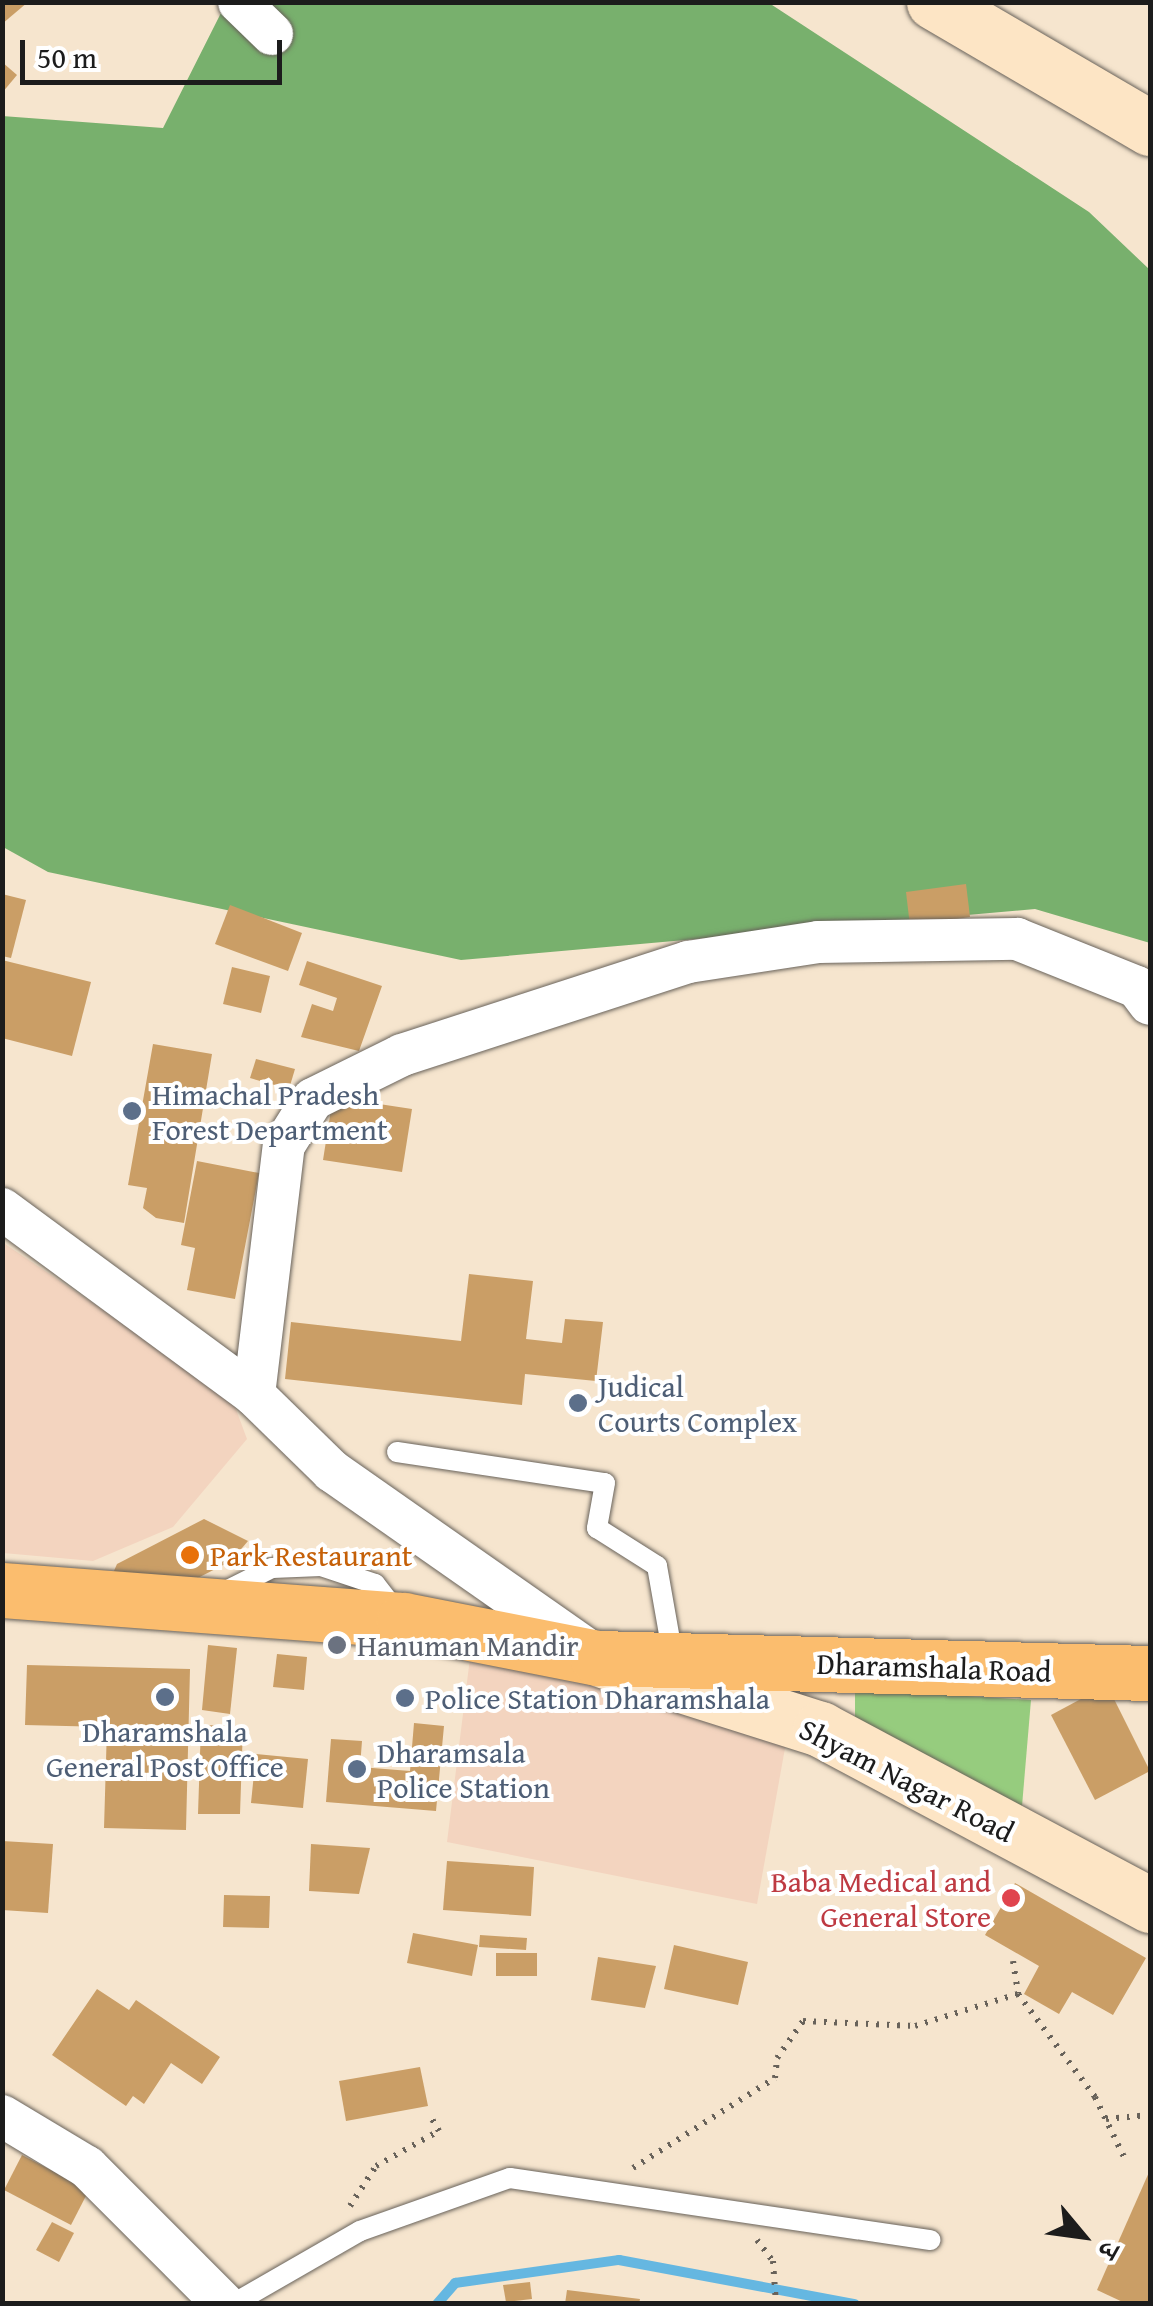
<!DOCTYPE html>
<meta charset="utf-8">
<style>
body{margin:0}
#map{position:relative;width:1153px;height:2306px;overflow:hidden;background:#f6e5ce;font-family:"Gentium Book Plus","Noto Serif Devanagari",serif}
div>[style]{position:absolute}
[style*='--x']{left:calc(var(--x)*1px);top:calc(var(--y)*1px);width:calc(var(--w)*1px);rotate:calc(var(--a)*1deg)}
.built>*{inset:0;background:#f3d4bf}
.green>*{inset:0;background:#96cc7e}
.forest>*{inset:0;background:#78b06d}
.stream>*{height:10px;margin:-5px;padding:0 5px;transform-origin:5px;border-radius:5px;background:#65b7e1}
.building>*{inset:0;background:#ca9e66}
.path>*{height:6px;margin-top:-3px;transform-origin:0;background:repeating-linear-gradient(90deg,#68625a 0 2.5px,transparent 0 10.5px)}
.roads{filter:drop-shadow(0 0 2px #68625a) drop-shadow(0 0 2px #68625a)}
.lane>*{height:20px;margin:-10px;padding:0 10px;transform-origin:10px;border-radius:10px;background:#fff}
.street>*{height:42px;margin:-21px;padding:0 21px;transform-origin:21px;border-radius:21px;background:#fff}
.secondary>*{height:55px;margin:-27.5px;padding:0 27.5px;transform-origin:27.5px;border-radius:27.5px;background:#fde5c5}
.primary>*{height:55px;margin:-27.5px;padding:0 27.5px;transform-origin:27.5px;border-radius:27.5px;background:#fbbd6e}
.dots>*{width:28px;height:28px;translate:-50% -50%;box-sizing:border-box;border:5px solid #fff;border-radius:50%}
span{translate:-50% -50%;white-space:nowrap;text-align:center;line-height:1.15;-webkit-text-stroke:8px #fff;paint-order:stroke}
.service-label{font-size:30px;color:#4e5e75}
.left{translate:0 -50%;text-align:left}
.food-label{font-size:30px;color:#c56008}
.worship-label{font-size:30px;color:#5b616d}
.street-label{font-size:30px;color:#1c1c1c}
.health-label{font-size:30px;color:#be3a42}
.right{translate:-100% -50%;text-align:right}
.frame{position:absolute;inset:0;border:5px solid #1c1c1c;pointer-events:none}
.north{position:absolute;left:1033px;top:2186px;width:100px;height:100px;-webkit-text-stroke:8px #fff;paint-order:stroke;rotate:119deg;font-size:28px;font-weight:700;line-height:40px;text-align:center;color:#1c1c1c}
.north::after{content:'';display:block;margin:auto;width:35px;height:45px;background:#1c1c1c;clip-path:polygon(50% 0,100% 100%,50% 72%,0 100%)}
.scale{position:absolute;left:20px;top:40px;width:262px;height:45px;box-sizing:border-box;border:5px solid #1c1c1c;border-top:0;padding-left:12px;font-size:30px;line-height:35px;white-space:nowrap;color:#1c1c1c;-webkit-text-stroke:8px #fff;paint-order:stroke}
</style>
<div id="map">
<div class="built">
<i style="clip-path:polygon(2px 1242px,231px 1396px,247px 1439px,173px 1527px,93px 1561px,3px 1553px)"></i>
<i style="clip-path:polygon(471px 1650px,787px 1737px,757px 1904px,447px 1842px)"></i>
</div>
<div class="green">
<i style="clip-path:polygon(855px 1689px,1031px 1700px,1022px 1806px,855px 1726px)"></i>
</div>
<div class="forest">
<i style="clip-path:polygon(226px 3px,769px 3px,1089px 212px,1150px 270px,1150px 943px,1035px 909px,461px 960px,48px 872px,3px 847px,2px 116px,163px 128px)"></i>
</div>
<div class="stream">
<i style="--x:437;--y:2304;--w:28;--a:-49"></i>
<i style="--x:455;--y:2283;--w:166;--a:-8"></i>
<i style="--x:619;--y:2260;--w:240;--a:10.6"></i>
</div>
<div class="building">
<i style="clip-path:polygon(2px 2px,28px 2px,2px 24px)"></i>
<i style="clip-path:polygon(2px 62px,17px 75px,2px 93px)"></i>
<i style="clip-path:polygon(966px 884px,970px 917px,910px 926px,906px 892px)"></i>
<i style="clip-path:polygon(2px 894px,26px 900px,11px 958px,2px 956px)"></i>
<i style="clip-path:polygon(230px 905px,302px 933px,288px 971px,215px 944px)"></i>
<i style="clip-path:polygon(2px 960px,91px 982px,72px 1056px,2px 1038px)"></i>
<i style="clip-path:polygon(307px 961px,382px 986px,359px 1051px,301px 1037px,312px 1004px,333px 1011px,337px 998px,299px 985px)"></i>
<i style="clip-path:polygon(232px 967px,270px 976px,261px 1013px,223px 1004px)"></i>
<i style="clip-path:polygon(153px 1044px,212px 1054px,184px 1223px,156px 1218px,143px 1208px,147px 1188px,128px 1185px)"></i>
<i style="clip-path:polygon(256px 1059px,295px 1069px,289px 1089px,250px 1078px)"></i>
<i style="clip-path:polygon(333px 1097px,412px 1109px,402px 1172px,323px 1160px)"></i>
<i style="clip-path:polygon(197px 1161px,259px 1173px,235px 1299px,187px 1290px,195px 1248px,181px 1245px)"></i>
<i style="clip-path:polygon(469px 1274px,533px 1281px,526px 1339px,562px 1343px,565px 1319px,603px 1322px,596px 1381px,525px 1374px,522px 1405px,285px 1379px,291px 1322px,461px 1341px)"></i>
<i style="clip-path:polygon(204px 1519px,248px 1541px,231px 1561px,188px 1583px,110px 1580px,117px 1564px)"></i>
<i style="clip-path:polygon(208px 1645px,237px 1648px,230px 1714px,202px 1710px)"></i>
<i style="clip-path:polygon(277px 1654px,307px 1657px,304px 1690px,273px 1687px)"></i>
<i style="clip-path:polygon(27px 1665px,190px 1669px,186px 1830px,104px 1828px,107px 1727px,25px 1725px)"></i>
<i style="clip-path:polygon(1107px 1685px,1150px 1771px,1095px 1800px,1051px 1715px)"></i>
<i style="clip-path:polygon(414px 1723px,444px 1726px,436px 1811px,326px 1802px,331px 1739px,362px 1741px,360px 1767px,410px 1771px)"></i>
<i style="clip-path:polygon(201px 1725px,243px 1726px,240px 1814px,198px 1814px)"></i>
<i style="clip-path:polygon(256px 1754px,308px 1759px,303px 1808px,251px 1803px)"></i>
<i style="clip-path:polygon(2px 1841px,53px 1844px,48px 1913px,2px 1910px)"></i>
<i style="clip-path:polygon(311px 1844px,370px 1848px,359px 1894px,309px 1891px)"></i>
<i style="clip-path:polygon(447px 1861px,534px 1867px,531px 1916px,443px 1910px)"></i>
<i style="clip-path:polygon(1015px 1883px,1146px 1958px,1113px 2015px,1072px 1992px,1059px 2014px,1024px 1994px,1039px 1966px,985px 1935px)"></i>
<i style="clip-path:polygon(224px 1895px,270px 1896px,269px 1928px,223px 1927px)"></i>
<i style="clip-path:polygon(413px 1933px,478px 1945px,472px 1976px,407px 1963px)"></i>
<i style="clip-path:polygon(480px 1935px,527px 1938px,526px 1950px,479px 1947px)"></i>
<i style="clip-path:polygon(674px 1945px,748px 1962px,738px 2005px,664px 1989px)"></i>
<i style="clip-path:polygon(496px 1953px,537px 1953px,537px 1976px,496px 1976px)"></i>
<i style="clip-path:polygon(598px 1957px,656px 1966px,645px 2008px,591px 2000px)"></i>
<i style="clip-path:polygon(97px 1989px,129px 2010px,136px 2000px,220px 2057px,202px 2084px,171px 2063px,144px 2104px,133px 2096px,126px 2106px,52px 2055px)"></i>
<i style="clip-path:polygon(420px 2067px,428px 2106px,346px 2121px,339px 2081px)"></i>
<i style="clip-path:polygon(22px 2155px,89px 2190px,71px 2225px,4px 2190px)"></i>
<i style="clip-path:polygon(1150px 2170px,1150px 2304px,1127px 2304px,1097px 2290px)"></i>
<i style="clip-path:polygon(52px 2222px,74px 2233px,59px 2262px,36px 2250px)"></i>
<i style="clip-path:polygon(530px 2282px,532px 2299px,506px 2302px,503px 2285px)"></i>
<i style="clip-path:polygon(567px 2290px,640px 2299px,639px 2304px,565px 2304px)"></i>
</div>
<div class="path">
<i style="--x:1013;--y:1961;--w:33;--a:81"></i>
<i style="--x:1018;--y:1994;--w:129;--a:53.2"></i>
<i style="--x:1095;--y:2097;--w:71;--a:64.2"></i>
<i style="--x:1106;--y:2119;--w:44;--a:-5.2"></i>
<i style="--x:633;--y:2168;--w:168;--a:-32.4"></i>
<i style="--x:775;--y:2078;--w:20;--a:-84"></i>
<i style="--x:777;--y:2058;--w:45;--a:-54.9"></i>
<i style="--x:803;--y:2021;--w:112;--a:2.6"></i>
<i style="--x:915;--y:2026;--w:108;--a:-17.3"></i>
<i style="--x:350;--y:2206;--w:48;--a:-57"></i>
<i style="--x:376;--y:2166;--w:72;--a:-29.1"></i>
<i style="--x:439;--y:2131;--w:14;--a:-120"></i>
<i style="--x:757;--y:2240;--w:26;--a:53"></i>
<i style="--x:773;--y:2261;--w:43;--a:86"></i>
</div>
<div class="roads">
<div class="lane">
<i style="--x:397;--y:1452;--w:210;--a:8.5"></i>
<i style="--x:605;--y:1483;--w:46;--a:100.1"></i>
<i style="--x:597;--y:1528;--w:71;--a:32.3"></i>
<i style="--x:657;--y:1566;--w:92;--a:80"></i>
<i style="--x:222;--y:1593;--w:56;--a:-26.6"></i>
<i style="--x:272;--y:1568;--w:49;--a:-2.3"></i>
<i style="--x:321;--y:1566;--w:57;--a:18.4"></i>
<i style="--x:375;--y:1584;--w:34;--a:52"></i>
<i style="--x:233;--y:2304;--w:146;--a:-29.9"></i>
<i style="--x:360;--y:2231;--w:159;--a:-19.5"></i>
<i style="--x:510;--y:2178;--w:425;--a:8.4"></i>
</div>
<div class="street">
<i style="--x:239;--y:2;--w:46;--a:44.1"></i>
<i style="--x:2;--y:1209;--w:313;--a:36.4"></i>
<i style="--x:254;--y:1395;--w:109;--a:44.3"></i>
<i style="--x:332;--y:1471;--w:317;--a:35"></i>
<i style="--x:254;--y:1395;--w:252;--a:-83.2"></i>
<i style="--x:284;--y:1145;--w:54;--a:-57.8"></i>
<i style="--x:313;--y:1099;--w:99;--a:-26.3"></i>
<i style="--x:402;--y:1055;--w:301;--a:-18"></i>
<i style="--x:688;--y:962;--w:132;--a:-8.7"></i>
<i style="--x:818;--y:942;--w:199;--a:-0.9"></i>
<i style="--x:1017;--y:939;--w:129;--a:21.8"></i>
<i style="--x:1137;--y:987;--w:21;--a:53"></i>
<i style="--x:2;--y:2116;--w:99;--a:31"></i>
<i style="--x:87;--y:2167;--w:194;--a:45"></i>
</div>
<div class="secondary">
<i style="--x:934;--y:2;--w:250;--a:30.3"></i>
<i style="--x:606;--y:1661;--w:225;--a:17.6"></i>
<i style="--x:820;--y:1729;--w:374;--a:28.1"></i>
</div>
<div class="primary">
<i style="--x:2;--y:1590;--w:403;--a:4.3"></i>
<i style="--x:404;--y:1620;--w:198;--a:11.1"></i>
<i style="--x:598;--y:1658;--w:552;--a:1.56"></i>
</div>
</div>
<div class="dots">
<i style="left:132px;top:1111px;background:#5c6f8a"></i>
<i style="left:578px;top:1403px;background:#5c6f8a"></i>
<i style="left:190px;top:1555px;background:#e8710a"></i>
<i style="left:337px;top:1645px;background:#6b7280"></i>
<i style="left:165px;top:1697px;background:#5c6f8a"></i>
<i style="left:405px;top:1698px;background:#5c6f8a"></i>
<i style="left:357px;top:1769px;background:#5c6f8a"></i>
<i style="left:1011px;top:1898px;background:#e0444e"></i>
</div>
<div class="service-label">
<span class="left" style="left:152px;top:1111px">Himachal Pradesh<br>Forest Department</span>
<span class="left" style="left:598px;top:1403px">Judical<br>Courts Complex</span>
<span class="left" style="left:425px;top:1698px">Police Station Dharamshala</span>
<span style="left:165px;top:1748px">Dharamshala<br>General Post Office</span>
<span class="left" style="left:377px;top:1769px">Dharamsala<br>Police Station</span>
</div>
<div class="food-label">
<span class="left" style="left:210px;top:1555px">Park Restaurant</span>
</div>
<div class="worship-label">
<span class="left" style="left:357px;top:1645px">Hanuman Mandir</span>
</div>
<div class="street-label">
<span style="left:934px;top:1667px;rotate:2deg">Dharamshala Road</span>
<span style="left:907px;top:1780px;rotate:27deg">Shyam Nagar Road</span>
</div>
<div class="health-label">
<span class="right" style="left:991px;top:1898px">Baba Medical and<br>General Store</span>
</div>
<div class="frame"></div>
<div class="north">उ</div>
<div class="scale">50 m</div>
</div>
